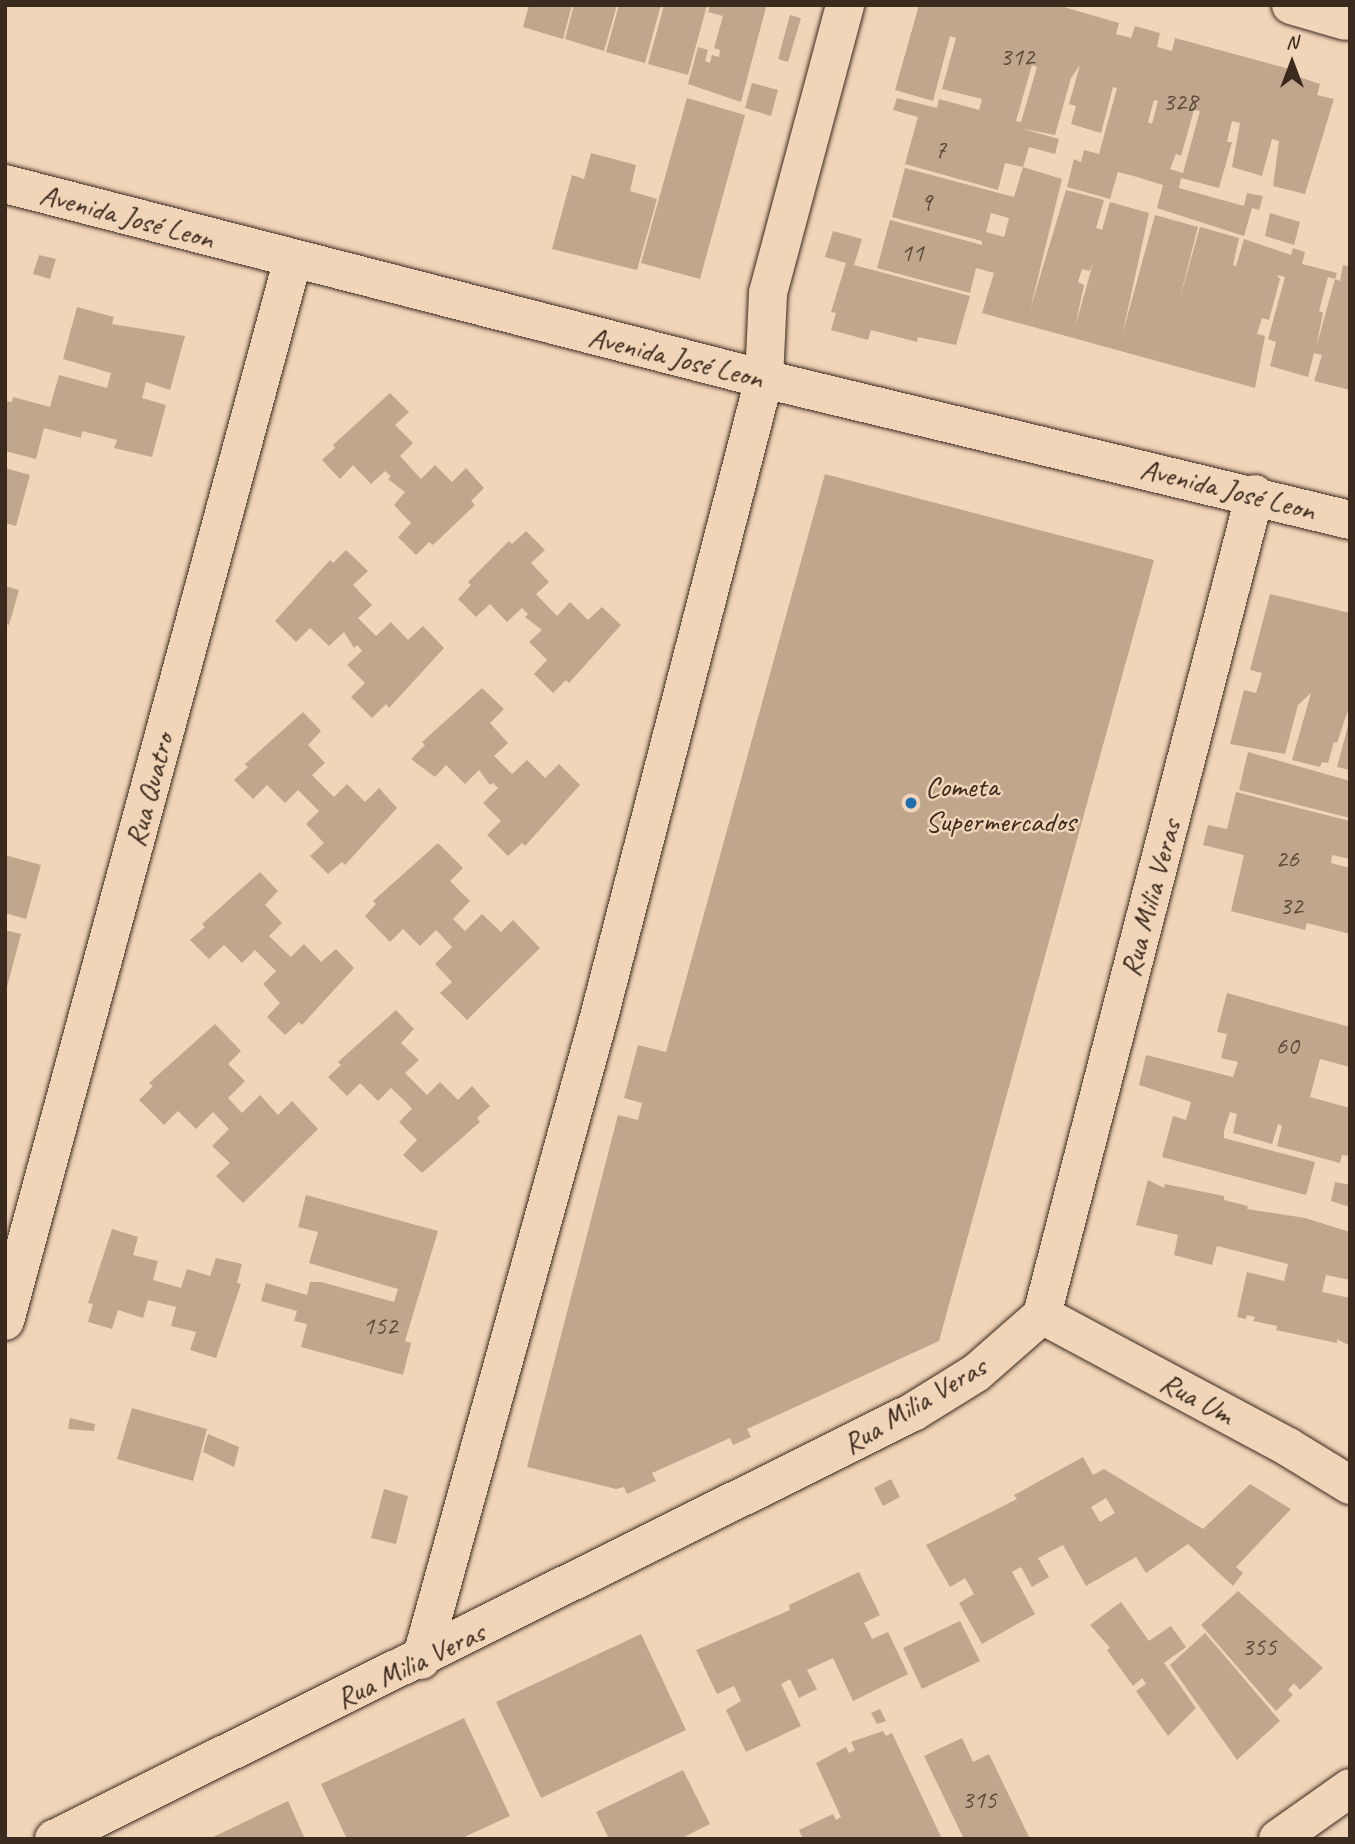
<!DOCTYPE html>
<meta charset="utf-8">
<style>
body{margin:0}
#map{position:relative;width:1355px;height:1844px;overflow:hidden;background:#f1d5b8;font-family:Caveat,sans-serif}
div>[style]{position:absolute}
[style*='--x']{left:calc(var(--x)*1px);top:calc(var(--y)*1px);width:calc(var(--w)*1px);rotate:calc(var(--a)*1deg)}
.building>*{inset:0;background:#bfa68d}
.roads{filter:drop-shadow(0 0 2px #3b2a1e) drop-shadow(0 0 2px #3b2a1e)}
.minor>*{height:38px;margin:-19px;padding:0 19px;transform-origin:19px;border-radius:19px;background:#f1d5b8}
.secondary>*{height:38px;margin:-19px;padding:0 19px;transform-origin:19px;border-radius:19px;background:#f1d5b8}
.dots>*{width:19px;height:19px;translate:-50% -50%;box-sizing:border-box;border:4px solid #f1d5b8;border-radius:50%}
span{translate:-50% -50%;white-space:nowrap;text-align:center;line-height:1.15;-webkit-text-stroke:5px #f1d5b8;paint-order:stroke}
.number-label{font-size:26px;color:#5c493a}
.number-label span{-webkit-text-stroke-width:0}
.street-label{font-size:30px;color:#3b2a1e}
.poi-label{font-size:30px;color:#3b2a1e}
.left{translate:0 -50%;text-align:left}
.frame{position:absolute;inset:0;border:7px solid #3b2a1e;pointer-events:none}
.north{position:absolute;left:1257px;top:28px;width:70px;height:70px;-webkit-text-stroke:5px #f1d5b8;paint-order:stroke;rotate:0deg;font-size:19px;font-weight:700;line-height:28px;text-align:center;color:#3b2a1e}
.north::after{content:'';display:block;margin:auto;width:24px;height:32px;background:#3b2a1e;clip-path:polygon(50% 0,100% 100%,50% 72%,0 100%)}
</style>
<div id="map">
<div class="building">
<i style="clip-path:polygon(529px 5px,572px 5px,563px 39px,523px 27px)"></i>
<i style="clip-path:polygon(574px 5px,617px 5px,604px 51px,565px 39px)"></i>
<i style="clip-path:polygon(619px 5px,661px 5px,645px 63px,606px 52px)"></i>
<i style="clip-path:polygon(664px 5px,707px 5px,688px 75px,648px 64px)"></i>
<i style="clip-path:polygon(710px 5px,766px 7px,741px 102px,688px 84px,698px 47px,708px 50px,705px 61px,710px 63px,712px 55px,719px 57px,720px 50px,714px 48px,723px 16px,708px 12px)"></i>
<i style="clip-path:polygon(evenodd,919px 5px,1057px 5px,1119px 23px,1116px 34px,1131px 38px,1135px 26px,1160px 33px,1157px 47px,1172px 51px,1175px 38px,1297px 71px,1296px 76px,1320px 84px,1317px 95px,1334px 99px,1305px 194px,1273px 186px,1279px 141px,1272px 139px,1262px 176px,1232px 167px,1240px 123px,1232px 121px,1227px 142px,1232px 142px,1219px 188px,1181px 178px,1179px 188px,1244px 206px,1247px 193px,1263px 196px,1259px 210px,1252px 208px,1244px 236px,1157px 208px,1163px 185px,1137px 177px,1118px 172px,1110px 199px,1067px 187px,1074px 159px,1081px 162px,1084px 150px,1099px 154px,1117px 88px,1113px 87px,1101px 133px,1071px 124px,1076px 106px,1069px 104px,1080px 65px,1071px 78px,1055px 135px,1020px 128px,1059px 139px,1055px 154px,1029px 147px,1023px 167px,1005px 163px,998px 190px,905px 164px,918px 117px,893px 110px,897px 98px,937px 108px,939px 99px,979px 110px,982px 99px,942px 89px,956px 38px,950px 36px,933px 101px,895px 90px,919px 5px,1032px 65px,1037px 67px,1021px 122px,1016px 121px,1032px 65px,919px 5px,1154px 100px,1158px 101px,1152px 124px,1148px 122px,1154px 100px,919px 5px,1194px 110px,1200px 111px,1183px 173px,1170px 169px,1176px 154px,1181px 156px,1194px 110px)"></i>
<i style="clip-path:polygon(790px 15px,801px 18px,788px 62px,778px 59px)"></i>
<i style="clip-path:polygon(752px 83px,778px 90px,771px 116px,745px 108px)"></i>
<i style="clip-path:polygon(687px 98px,745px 115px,700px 279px,641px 263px)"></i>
<i style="clip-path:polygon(591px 153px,636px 165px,630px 191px,657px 199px,637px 270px,552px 249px,572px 175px,584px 179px)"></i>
<i style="clip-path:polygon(evenodd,1023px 167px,1062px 179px,1030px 310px,1066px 190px,1104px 200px,1096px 228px,1102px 230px,1110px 202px,1149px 213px,1122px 336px,1155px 215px,1198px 227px,1179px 301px,1200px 227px,1239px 238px,1233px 265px,1236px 266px,1244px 239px,1291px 255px,1293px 248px,1305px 252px,1302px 264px,1337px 273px,1335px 279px,1340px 281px,1343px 265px,1350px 267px,1350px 390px,1314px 381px,1322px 355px,1314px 353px,1308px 377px,1270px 366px,1276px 342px,1268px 339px,1285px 277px,1277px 275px,1280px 279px,1269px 320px,1262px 318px,1257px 334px,1265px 336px,1255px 388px,982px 313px,994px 273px,976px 268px,970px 293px,877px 268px,890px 220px,982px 245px,982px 241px,892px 217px,905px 168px,1014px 197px,1023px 167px,991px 213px,1009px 218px,1004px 237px,986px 232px,991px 213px,1023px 167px,1094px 260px,1075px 327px,1084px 285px,1078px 282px,1082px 269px,1090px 271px,1094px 260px,1023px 167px,1328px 277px,1335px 279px,1316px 348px,1323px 313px,1319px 311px,1328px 277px)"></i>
<i style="clip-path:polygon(1270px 213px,1300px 222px,1294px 245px,1265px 236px)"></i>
<i style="clip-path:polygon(833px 231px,862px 239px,854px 265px,970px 296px,956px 345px,918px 337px,917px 342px,871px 330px,868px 340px,831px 330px,836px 313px,831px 312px,846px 263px,825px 257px)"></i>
<i style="clip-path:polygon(39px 255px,56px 259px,50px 279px,33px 274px)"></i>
<i style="clip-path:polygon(77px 307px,114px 317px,112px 324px,185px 336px,170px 390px,146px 382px,142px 398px,166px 405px,152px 457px,114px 448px,117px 440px,82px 431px,81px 438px,44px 428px,36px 459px,5px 451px,5px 401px,12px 402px,13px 397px,50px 407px,59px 375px,107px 388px,111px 373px,63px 359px)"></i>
<i style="clip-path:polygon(390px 393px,409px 412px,395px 425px,413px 443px,400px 456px,421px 479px,435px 465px,452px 482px,466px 468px,484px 488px,471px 501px,475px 505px,433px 545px,429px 542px,416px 555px,398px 537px,411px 523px,394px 505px,405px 492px,388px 479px,391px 476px,385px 471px,371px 484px,353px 465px,340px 479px,322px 460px,335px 448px,333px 445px)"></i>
<i style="clip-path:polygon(5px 468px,30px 475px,16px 526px,5px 523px)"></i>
<i style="clip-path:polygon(825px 474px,1154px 560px,939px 1341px,747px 1429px,751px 1437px,733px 1445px,730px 1438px,652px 1473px,656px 1481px,627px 1494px,624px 1487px,616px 1489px,527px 1467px,618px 1115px,638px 1120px,642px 1103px,624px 1098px,638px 1045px,666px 1052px)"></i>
<i style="clip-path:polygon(526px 531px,545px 550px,531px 563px,549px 582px,536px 594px,557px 616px,570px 602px,588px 620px,602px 607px,621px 625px,569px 683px,566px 680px,553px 693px,534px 674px,547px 660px,529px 642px,542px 630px,525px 617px,528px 614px,522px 608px,507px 622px,490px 604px,476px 617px,458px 599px,471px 585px,468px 582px,509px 541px,512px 544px)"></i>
<i style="clip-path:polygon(346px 550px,368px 571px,353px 585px,372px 605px,358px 618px,376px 636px,391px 622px,408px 640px,423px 626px,444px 648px,389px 708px,386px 704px,372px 718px,351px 697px,365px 683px,347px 665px,362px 651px,357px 645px,354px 648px,344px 632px,329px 646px,310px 628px,296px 642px,275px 621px,330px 560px,333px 563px)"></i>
<i style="clip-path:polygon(5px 586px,19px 590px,9px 625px,5px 624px)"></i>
<i style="clip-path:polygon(1270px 594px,1350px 613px,1350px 704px,1337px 743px,1334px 742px,1328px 763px,1322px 762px,1320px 767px,1292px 760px,1311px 693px,1298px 705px,1285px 754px,1230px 744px,1244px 690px,1256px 693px,1262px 673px,1250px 670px)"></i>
<i style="clip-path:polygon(482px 688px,504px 709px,490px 723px,508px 743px,494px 756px,512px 774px,527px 760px,545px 778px,559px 764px,580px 785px,525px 846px,522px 843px,508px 856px,487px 835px,501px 821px,483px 803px,498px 788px,493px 783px,490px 785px,479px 770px,465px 784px,446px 765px,435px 777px,411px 759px,425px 745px,422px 742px)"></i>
<i style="clip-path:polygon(303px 712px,321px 731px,308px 745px,325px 763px,312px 775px,334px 797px,347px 784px,365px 802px,379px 788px,397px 808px,345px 865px,342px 862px,328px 874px,310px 856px,324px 843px,306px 824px,319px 811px,298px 790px,285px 803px,267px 785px,253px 799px,234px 780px,248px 767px,245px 764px)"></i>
<i style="clip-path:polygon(1349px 722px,1350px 722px,1350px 770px,1337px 767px)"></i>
<i style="clip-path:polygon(1248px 752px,1350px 781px,1350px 818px,1239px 790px)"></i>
<i style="clip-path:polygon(1236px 792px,1350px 821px,1350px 859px,1332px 855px,1331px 863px,1350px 868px,1350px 934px,1307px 923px,1305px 930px,1231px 911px,1244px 855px,1203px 845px,1208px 825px,1227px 829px)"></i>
<i style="clip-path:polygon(438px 843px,463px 868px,450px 881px,470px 901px,453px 919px,465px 931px,482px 914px,501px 932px,513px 920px,540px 948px,467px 1020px,440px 993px,452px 982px,435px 964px,452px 947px,440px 934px,436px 930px,420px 946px,403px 929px,390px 942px,365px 916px,376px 904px,373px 901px)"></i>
<i style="clip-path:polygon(5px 855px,41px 865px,26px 919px,5px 913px)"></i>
<i style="clip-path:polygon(260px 872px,278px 891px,265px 905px,282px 923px,269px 936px,291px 957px,304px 944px,321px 962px,336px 949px,354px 968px,302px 1025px,299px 1022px,285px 1035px,267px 1017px,280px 1003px,263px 984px,276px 971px,255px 950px,242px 963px,224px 945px,209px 959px,190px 940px,205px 927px,202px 924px)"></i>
<i style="clip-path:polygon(5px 930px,21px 934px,6px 991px,5px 991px)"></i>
<i style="clip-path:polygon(1227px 993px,1350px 1027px,1350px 1067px,1320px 1059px,1310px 1097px,1350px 1108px,1350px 1156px,1342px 1155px,1340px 1163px,1277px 1146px,1282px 1126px,1278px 1124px,1272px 1144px,1233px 1133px,1237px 1114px,1230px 1112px,1224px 1131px,1224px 1138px,1315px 1162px,1306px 1195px,1162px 1157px,1173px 1116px,1186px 1120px,1191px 1102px,1139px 1085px,1146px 1055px,1233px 1077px,1238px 1062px,1221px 1058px,1227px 1034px,1217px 1032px)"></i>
<i style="clip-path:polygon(396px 1010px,414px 1029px,401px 1043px,419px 1060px,405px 1073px,427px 1095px,440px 1082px,458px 1100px,472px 1086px,490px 1106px,477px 1118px,480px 1122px,422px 1173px,403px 1155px,417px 1140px,399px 1122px,412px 1109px,407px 1103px,391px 1088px,378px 1101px,360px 1083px,347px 1096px,328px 1077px,341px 1065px,338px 1062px)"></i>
<i style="clip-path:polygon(215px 1024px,241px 1051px,228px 1064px,245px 1081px,228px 1098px,242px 1113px,260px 1095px,278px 1115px,292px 1101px,318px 1129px,243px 1203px,216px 1176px,230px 1163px,212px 1146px,229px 1129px,213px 1112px,196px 1129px,178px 1111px,164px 1125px,139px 1100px,153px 1086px,149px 1083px)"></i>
<i style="clip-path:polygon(1148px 1180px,1164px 1188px,1165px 1184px,1224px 1196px,1224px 1200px,1248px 1206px,1247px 1209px,1305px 1218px,1350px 1232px,1350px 1280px,1326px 1275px,1322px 1292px,1350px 1298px,1350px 1346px,1337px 1339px,1337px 1343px,1276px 1330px,1277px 1326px,1253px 1321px,1255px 1317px,1247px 1315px,1246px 1319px,1237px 1317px,1247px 1272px,1284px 1281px,1288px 1264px,1217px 1246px,1212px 1265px,1174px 1255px,1178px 1235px,1136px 1225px)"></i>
<i style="clip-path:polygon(1335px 1182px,1350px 1185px,1350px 1207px,1331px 1201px)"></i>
<i style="clip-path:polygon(306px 1195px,438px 1231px,405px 1341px,411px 1343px,403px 1375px,301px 1347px,307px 1324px,294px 1321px,297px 1311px,261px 1301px,266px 1283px,307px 1295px,310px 1282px,321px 1282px,394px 1302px,398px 1289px,309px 1263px,318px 1232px,298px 1227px)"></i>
<i style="clip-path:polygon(112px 1229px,138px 1237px,133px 1255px,158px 1261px,153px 1280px,181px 1288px,187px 1269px,210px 1276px,216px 1258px,242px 1264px,237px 1283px,241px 1284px,216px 1358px,190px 1350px,196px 1332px,171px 1326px,176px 1307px,148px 1300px,143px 1318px,118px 1310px,112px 1329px,88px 1322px,93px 1304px,88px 1303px)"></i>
<i style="clip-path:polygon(132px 1408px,207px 1429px,193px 1481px,117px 1459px)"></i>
<i style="clip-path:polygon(70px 1418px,95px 1424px,94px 1431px,68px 1429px)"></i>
<i style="clip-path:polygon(208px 1434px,239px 1447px,234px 1467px,203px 1452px)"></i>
<i style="clip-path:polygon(evenodd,1083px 1457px,1093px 1475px,1104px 1469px,1203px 1529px,1250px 1484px,1291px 1509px,1236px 1567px,1243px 1573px,1233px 1586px,1188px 1544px,1146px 1573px,1136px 1557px,1086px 1586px,1063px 1545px,1038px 1558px,1049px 1577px,1032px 1587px,1021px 1567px,1012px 1572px,1035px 1614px,982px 1644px,959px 1603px,974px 1594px,965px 1578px,950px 1587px,926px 1545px,1017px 1499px,1014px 1495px,1083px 1457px,1106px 1498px,1115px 1513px,1100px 1522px,1091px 1507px,1106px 1498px)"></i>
<i style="clip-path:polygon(891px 1479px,900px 1497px,883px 1506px,874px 1488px)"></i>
<i style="clip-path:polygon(384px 1489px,408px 1496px,396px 1544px,371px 1538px)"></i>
<i style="clip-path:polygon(859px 1572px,880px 1615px,864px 1623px,872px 1639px,888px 1632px,908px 1674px,853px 1701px,833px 1658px,807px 1670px,817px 1689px,799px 1698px,790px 1679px,781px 1684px,801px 1726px,746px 1752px,726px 1710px,741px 1701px,734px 1686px,717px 1694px,696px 1650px,790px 1610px,789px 1605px)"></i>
<i style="clip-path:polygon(1238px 1591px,1323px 1668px,1300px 1690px,1294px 1683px,1288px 1690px,1293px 1695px,1276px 1711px,1201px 1625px)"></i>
<i style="clip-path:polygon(1121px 1602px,1149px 1641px,1171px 1626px,1186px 1647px,1164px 1663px,1196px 1708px,1168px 1736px,1136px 1691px,1146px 1684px,1142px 1678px,1133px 1686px,1107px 1650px,1110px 1648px,1090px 1625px)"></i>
<i style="clip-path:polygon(960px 1621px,980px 1661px,922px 1689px,903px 1648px)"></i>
<i style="clip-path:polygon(1205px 1633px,1280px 1721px,1237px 1760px,1170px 1665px)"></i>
<i style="clip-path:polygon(641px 1634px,686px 1730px,541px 1798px,496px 1702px)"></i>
<i style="clip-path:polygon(880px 1709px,886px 1721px,877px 1724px,871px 1713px)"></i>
<i style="clip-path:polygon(464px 1718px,510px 1816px,460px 1839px,347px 1839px,321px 1784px)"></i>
<i style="clip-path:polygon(883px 1731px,886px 1736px,892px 1733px,942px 1839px,803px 1839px,799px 1830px,833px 1814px,836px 1820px,841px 1817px,816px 1763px,846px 1747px,849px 1753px,855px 1750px,851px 1742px)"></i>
<i style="clip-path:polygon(962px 1738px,973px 1762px,989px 1754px,1030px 1839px,964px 1839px,924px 1756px)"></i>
<i style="clip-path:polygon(683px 1770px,710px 1824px,680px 1839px,609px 1839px,596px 1812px)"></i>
<i style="clip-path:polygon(288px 1801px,305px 1839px,209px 1839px)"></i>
</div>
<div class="roads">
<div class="minor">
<i style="--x:1291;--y:5;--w:57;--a:16.2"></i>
<i style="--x:1042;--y:1315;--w:279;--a:28.2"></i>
<i style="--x:1288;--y:1447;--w:73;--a:31.5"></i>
<i style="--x:5;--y:1321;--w:1100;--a:-74.83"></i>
<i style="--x:421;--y:1660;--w:663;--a:-74.52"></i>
<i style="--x:598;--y:1021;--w:663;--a:-75.5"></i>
<i style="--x:764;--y:379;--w:86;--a:-87.3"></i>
<i style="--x:768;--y:293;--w:298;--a:-75"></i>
<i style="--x:54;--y:1839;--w:959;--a:-26.43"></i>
<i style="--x:913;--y:1412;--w:74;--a:-31.8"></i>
<i style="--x:976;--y:1373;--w:88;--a:-41.3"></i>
<i style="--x:1042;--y:1315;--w:848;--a:-75.46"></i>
<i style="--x:1278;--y:1839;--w:88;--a:-35.3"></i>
</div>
<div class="secondary">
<i style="--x:5;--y:184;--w:784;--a:14.41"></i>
<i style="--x:764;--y:379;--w:603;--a:13.53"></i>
</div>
</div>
<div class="dots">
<i style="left:911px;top:803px;background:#1f6fb2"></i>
</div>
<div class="number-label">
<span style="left:1017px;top:57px">312</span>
<span style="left:1180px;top:102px">328</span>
<span style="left:940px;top:150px">7</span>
<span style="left:926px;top:202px">9</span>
<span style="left:912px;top:253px">11</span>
<span style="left:1287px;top:859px">26</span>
<span style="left:1291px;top:906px">32</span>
<span style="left:1287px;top:1046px">60</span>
<span style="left:380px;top:1326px">152</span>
<span style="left:1259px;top:1647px">355</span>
<span style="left:979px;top:1800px">315</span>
</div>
<div class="street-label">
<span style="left:127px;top:216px;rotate:15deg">Avenida José Leon</span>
<span style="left:676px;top:357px;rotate:14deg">Avenida José Leon</span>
<span style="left:1228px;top:489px;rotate:14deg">Avenida José Leon</span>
<span style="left:149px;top:790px;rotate:-75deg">Rua Quatro</span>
<span style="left:1150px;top:898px;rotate:-75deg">Rua Milia Veras</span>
<span style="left:1197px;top:1398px;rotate:28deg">Rua Um</span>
<span style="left:914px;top:1405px;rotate:-31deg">Rua Milia Veras</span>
<span style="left:410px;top:1665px;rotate:-26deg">Rua Milia Veras</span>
</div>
<div class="poi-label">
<span class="left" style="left:925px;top:803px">Cometa<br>Supermercados</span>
</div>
<div class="frame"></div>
<div class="north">N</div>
</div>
